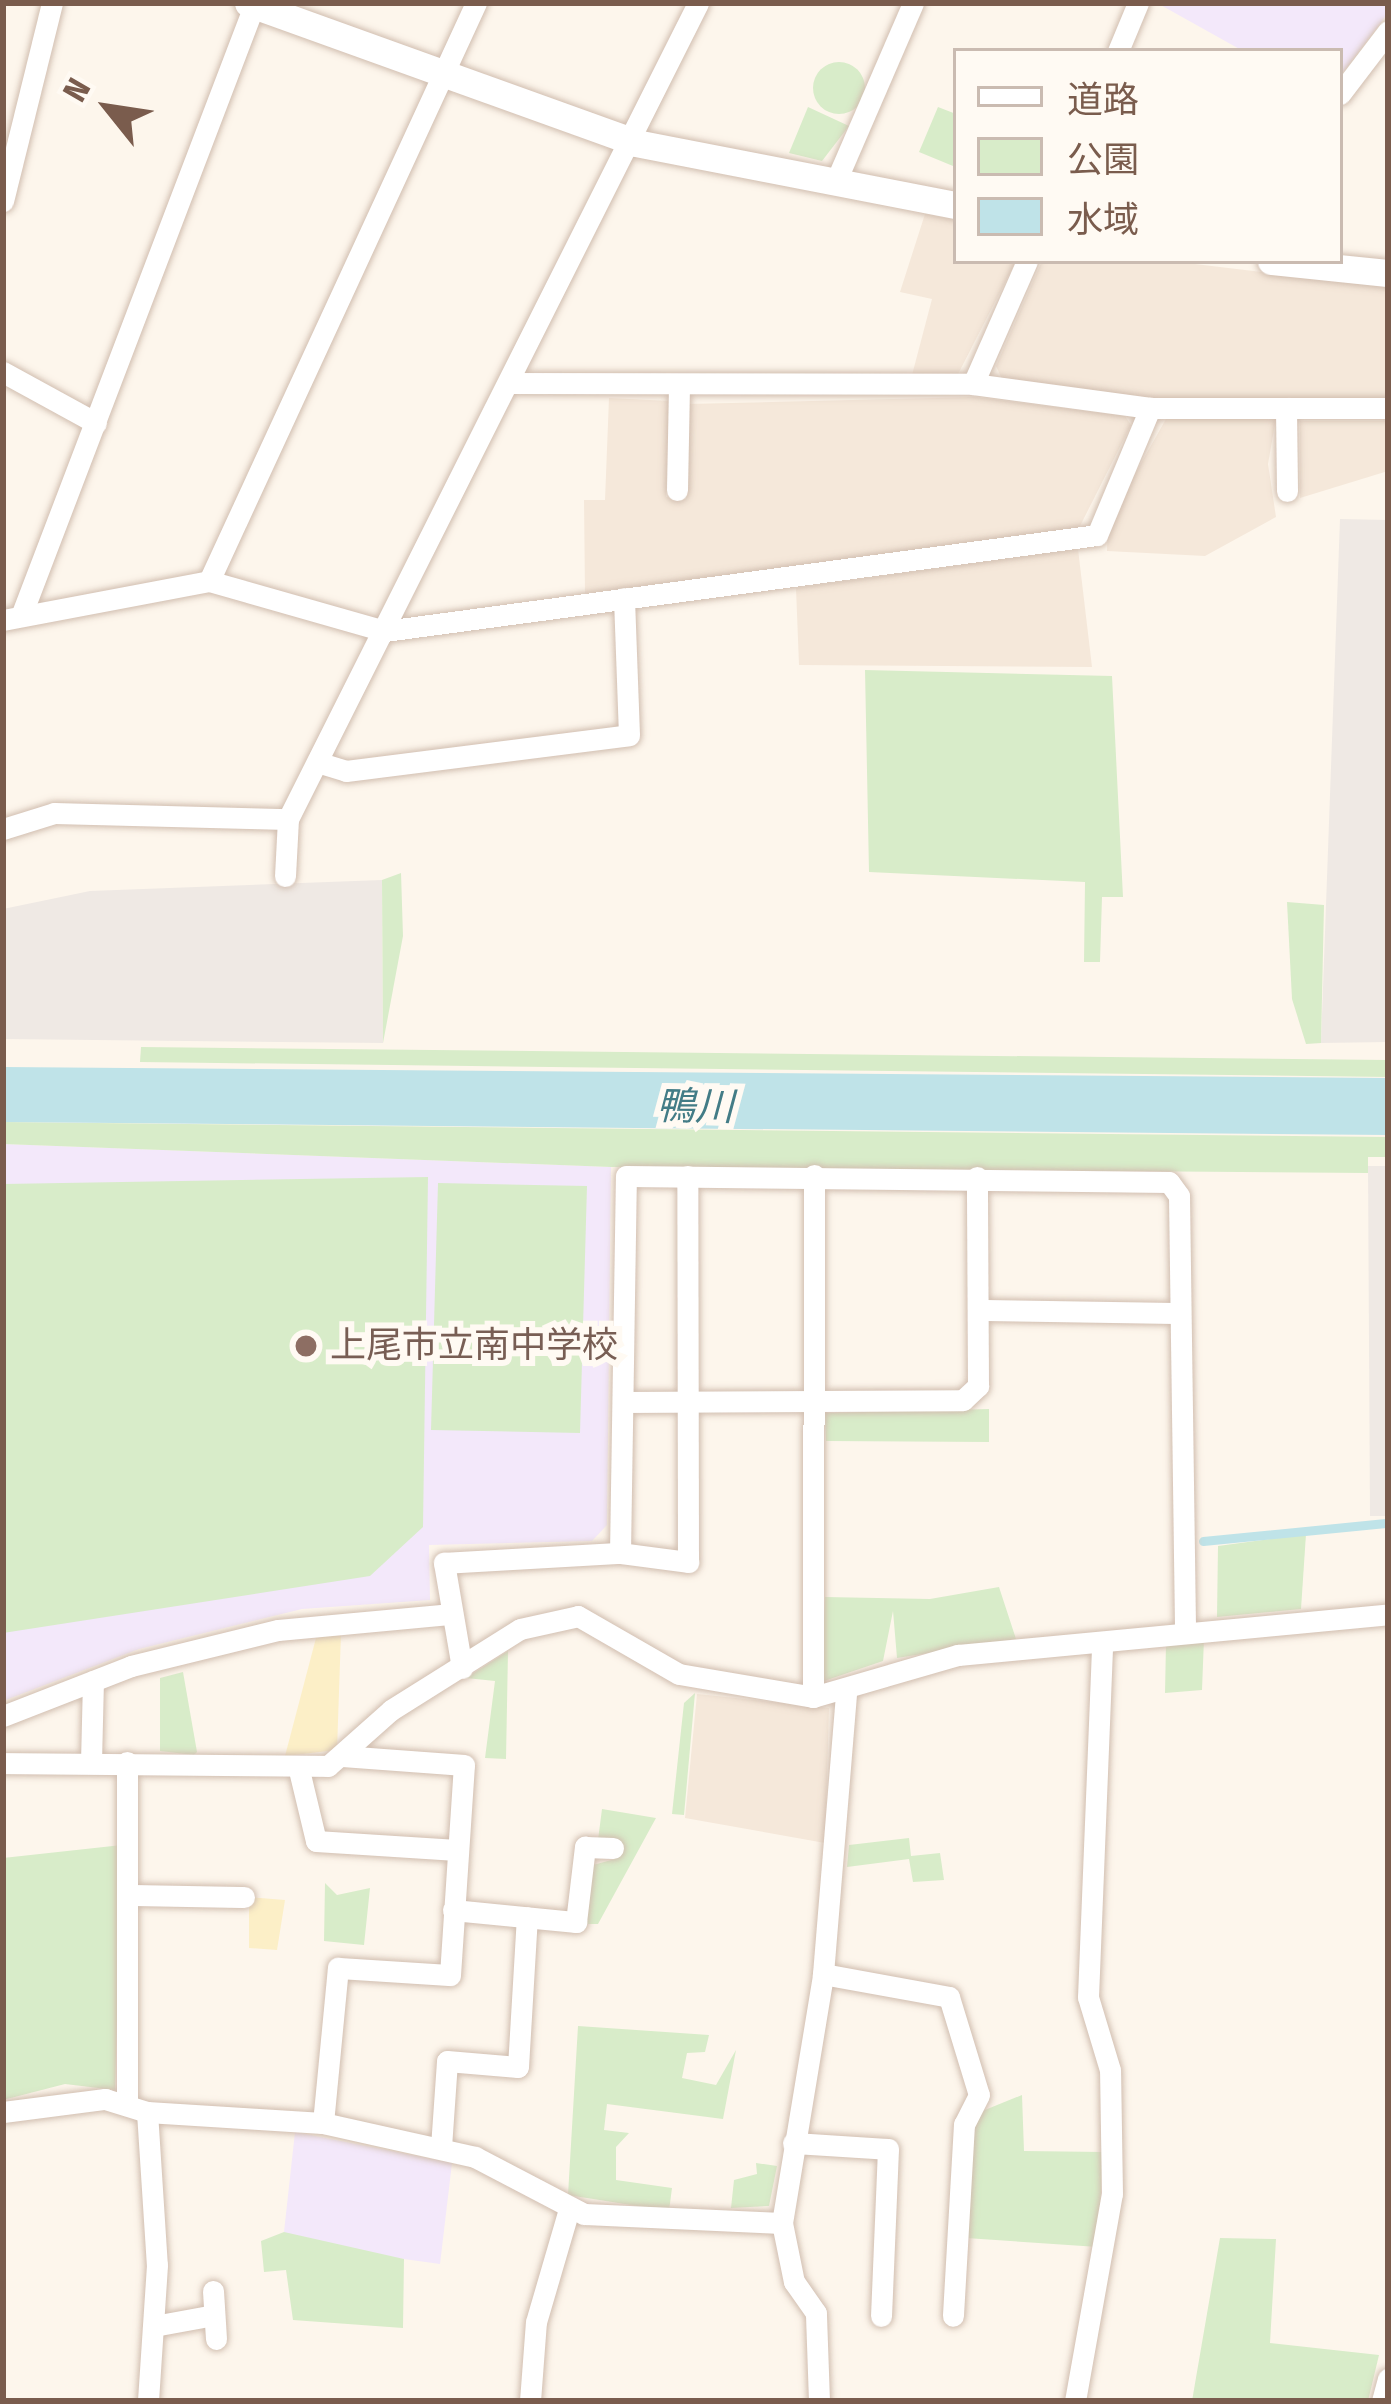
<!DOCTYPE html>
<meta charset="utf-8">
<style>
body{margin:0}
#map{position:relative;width:1391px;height:2404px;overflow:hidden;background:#fdf6ec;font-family:"Fira Sans Condensed","Noto Sans JP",sans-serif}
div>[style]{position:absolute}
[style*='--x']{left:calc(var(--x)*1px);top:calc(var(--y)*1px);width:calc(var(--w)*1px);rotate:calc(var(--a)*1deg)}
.residential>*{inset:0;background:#f5e8da}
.industrial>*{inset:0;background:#efe9e4}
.education>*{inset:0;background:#f3e8fa}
.green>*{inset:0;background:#d8ecc9}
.round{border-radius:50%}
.sand>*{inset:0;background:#fcefc7}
.water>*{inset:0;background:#bfe3e8}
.stream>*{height:9px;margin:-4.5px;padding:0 4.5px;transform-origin:4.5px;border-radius:4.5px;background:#bfe3e8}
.roads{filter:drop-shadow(0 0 3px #d1beb0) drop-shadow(0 0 3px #d1beb0)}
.minor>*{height:21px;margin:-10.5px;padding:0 10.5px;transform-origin:10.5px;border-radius:10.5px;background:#fff}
.tertiary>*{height:27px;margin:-13.5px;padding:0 13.5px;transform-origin:13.5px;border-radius:13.5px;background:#fff}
.dots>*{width:33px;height:33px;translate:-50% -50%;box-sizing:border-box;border:6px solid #fffaf3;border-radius:50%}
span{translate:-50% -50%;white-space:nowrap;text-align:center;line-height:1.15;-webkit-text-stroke:12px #fffaf3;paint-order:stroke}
.education-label{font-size:36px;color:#785e54}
.left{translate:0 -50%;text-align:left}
.water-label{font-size:39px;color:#437c86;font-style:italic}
.frame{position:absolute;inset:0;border:6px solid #7a5c4d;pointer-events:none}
.legend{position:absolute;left:953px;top:48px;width:390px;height:216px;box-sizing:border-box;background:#fffaf3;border:3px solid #cabbb1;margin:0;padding:15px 21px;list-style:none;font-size:36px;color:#7a5c4d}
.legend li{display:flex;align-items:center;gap:24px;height:60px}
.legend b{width:60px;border:3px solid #cabbb1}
.north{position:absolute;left:48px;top:48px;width:120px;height:120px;-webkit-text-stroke:9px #fffaf3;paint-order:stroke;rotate:300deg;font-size:33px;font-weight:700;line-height:48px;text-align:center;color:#7a5c4d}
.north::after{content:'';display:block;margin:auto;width:42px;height:54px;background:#7a5c4d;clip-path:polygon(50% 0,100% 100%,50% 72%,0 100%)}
</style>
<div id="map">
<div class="residential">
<i style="clip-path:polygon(925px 214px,956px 220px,956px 261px,1016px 261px,955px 380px,912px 375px,932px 299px,900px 292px)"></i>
<i style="clip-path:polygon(1042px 261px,1170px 261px,1388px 287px,1388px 399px,1146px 400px,1002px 379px,996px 366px)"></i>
<i style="clip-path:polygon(974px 397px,1125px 416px,1131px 425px,1077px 532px,585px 593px,584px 500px,605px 500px,609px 398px,670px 401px,666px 497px,686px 499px,688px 404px)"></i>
<i style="clip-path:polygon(1276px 418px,1268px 464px,1276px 517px,1205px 556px,1107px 551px,1108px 522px,1166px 419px)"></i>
<i style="clip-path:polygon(1300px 421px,1388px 421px,1388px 471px,1300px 498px)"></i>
<i style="clip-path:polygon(1078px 549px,1092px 667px,799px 665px,796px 588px)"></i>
<i style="clip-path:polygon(697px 1694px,829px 1708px,825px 1843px,685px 1818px)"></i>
</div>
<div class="industrial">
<i style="clip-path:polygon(1340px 519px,1388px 520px,1388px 1042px,1321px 1043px)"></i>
<i style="clip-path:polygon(382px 880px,383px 1043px,3px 1039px,3px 909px,90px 891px)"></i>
<i style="clip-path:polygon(1368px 1166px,1388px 1166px,1388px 1516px,1370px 1516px)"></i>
</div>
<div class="education">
<i style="clip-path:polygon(1157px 3px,1388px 3px,1388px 13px,1340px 76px,1340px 51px,1243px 51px)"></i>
<i style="clip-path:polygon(3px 1144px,611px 1167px,607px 1525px,592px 1541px,429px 1545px,430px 1600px,302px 1609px,139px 1649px,3px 1701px)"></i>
<i style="clip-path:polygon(295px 2132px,452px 2163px,440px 2264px,303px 2245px,284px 2232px)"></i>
</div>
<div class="green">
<i class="round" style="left:813px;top:62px;width:52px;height:52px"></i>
<i style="clip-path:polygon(808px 107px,849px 126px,822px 161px,789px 153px)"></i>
<i style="clip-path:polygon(938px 107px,956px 114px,953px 166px,919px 152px)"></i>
<i style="clip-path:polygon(865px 670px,1112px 676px,1123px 897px,1102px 897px,1100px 962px,1084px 962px,1085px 882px,869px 872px)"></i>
<i style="clip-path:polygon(401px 873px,403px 936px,383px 1043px,382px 880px)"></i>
<i style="clip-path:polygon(1287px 902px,1324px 905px,1321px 1043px,1306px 1044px,1292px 999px)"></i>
<i style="clip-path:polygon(141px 1047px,1388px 1060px,1388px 1077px,140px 1062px)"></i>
<i style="clip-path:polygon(3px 1122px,1388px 1137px,1388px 1157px,1368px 1157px,1368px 1173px,611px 1167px,3px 1144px)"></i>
<i style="clip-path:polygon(428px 1177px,423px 1527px,370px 1576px,3px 1633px,3px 1184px)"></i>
<i style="clip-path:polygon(438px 1183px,587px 1186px,580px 1433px,431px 1430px)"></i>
<i style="clip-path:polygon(989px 1409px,989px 1442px,826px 1441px,825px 1413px)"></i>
<i style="clip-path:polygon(1306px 1534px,1301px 1609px,1217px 1617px,1218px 1546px)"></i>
<i style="clip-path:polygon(999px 1587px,1016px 1639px,897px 1658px,893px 1611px,883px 1661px,821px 1682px,825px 1597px,930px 1599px)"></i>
<i style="clip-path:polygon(1204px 1638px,1202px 1690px,1165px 1693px,1166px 1644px)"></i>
<i style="clip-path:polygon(508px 1651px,506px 1759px,485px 1758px,495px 1681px,466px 1678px)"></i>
<i style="clip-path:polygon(183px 1672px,197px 1752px,194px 1755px,160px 1751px,160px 1678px)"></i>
<i style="clip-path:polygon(695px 1693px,684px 1815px,672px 1814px,684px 1703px)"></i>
<i style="clip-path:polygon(602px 1809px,656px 1818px,598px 1924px,585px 1924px,593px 1865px,615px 1859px,618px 1843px,598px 1840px)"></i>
<i style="clip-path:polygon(909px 1838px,911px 1856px,940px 1853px,944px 1880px,913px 1882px,909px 1859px,847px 1867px,849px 1845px)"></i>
<i style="clip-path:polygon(122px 1845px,115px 2090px,65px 2084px,3px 2100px,3px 1858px)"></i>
<i style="clip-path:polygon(325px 1883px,337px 1895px,370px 1888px,364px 1945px,324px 1941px)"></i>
<i style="clip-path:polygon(578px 2026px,709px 2035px,705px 2052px,687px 2053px,682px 2078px,716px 2085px,736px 2050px,723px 2119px,607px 2104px,604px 2130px,629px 2133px,616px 2147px,616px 2180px,672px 2188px,669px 2211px,568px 2195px)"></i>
<i style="clip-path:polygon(1022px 2095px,1024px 2151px,1103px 2152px,1098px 2247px,966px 2238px,975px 2114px)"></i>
<i style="clip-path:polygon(756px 2163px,777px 2166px,769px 2206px,731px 2208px,734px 2180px,757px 2174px)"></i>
<i style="clip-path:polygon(284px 2232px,404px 2259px,403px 2328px,293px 2320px,286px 2270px,264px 2272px,261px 2241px)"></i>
<i style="clip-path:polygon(1220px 2238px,1276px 2239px,1270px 2343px,1379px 2355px,1368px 2401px,1192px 2401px)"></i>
</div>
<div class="sand">
<i style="clip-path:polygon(341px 1633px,337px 1750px,285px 1756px,316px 1638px)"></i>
<i style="clip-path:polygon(249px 1897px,285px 1900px,277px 1950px,249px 1948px)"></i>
</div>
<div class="water">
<i style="clip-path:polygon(3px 1067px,1388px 1078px,1388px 1135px,3px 1122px)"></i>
</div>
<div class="stream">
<i style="--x:1203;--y:1541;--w:186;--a:-5.6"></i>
</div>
<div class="roads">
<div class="minor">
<i style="--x:1118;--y:51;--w:52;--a:-67.4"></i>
<i style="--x:1340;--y:94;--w:79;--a:-52.7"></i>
<i style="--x:836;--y:181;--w:194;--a:-66.6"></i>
<i style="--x:3;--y:201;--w:204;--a:-76.1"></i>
<i style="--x:3;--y:372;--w:106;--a:28.7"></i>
<i style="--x:511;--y:383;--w:462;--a:0.1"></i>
<i style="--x:973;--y:384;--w:179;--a:7.7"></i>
<i style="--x:1150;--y:408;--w:238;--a:0"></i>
<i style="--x:973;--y:384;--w:134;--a:-66.3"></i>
<i style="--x:1286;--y:408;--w:83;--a:89.3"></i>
<i style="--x:677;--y:490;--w:106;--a:-88.9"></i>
<i style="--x:209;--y:581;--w:637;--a:-65.21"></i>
<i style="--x:21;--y:616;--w:656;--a:-69.11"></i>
<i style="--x:3;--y:620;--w:210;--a:-10.7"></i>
<i style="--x:209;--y:581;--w:183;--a:15.9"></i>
<i style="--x:385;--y:631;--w:718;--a:-7.68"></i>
<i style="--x:1097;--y:535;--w:138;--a:-67.3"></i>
<i style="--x:317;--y:762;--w:30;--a:17"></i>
<i style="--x:346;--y:771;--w:285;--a:-7.2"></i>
<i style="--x:629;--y:735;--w:137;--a:-92.1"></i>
<i style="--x:3;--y:829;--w:53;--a:-17.4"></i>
<i style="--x:54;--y:813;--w:234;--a:1.5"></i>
<i style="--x:285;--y:876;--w:57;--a:-87"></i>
<i style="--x:288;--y:819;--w:913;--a:-63.32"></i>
<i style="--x:980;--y:1310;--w:200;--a:0.9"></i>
<i style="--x:623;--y:1402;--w:340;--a:-0.3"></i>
<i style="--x:963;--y:1400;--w:21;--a:-43"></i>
<i style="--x:978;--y:1386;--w:209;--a:-90.3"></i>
<i style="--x:620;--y:1553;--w:69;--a:7.5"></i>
<i style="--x:688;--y:1562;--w:386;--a:-90.1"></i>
<i style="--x:462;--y:1668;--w:107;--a:-99.7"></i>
<i style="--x:444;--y:1563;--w:176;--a:-3.3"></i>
<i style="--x:620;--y:1553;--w:377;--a:-89.1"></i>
<i style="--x:626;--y:1176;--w:543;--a:0.63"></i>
<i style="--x:1169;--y:1182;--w:17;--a:54"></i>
<i style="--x:1179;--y:1196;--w:432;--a:89.2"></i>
<i style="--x:813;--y:1697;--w:522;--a:-89.89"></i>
<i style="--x:3;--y:1716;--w:137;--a:-21.3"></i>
<i style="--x:131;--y:1666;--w:151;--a:-13.8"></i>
<i style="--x:278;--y:1630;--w:172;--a:-5.3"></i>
<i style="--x:91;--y:1762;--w:81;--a:-88.6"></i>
<i style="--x:127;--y:1762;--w:343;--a:90"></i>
<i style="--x:3;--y:1763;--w:325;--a:0.5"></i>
<i style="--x:328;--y:1766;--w:84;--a:-41.6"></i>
<i style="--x:391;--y:1710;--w:152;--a:-32.1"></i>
<i style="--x:520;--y:1629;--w:59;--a:-12.6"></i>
<i style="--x:578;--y:1616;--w:116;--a:29.9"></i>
<i style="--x:679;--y:1674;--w:136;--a:9.7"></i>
<i style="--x:813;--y:1697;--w:151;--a:-16.2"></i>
<i style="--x:958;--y:1655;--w:432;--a:-5.4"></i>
<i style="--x:298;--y:1766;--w:77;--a:76.5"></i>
<i style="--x:316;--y:1841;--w:141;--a:3.7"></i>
<i style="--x:130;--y:1895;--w:114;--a:1"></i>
<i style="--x:453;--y:1910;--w:124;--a:5.6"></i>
<i style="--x:576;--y:1922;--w:76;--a:-83.2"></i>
<i style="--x:585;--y:1847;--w:28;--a:2"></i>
<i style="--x:823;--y:1974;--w:128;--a:10.3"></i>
<i style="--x:949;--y:1997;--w:102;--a:73"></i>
<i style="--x:979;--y:2095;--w:33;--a:117"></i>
<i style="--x:964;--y:2124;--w:192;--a:93.3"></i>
<i style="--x:3;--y:2112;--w:103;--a:-7.3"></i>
<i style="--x:105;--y:2099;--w:44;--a:17.2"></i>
<i style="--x:147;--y:2112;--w:176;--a:3.6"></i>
<i style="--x:323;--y:2123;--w:156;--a:12.6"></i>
<i style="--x:475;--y:2157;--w:123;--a:27.6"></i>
<i style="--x:584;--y:2214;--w:198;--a:2.6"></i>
<i style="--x:147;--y:2112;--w:153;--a:86.3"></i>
<i style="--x:157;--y:2265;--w:136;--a:93.8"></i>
<i style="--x:323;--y:2123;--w:156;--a:-84.5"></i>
<i style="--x:338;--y:1968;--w:112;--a:3.6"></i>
<i style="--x:450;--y:1975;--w:210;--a:-86.2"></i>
<i style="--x:464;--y:1765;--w:122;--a:-175.8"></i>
<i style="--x:793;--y:2143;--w:95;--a:3.6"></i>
<i style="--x:888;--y:2149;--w:167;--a:92.4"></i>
<i style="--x:441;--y:2147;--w:86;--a:-86"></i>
<i style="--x:447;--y:2061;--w:71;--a:4.8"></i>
<i style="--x:518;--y:2067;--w:150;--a:-86.6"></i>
<i style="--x:213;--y:2291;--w:48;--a:86.4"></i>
<i style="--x:154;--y:2326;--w:61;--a:-10.4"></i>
<i style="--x:530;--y:2401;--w:79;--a:-85.7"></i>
<i style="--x:536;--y:2322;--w:118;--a:-73.7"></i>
<i style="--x:819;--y:2401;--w:88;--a:-92"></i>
<i style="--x:816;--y:2313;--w:38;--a:-125"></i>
<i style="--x:794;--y:2282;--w:60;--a:-101.5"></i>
<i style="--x:782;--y:2223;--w:252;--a:-80.6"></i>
<i style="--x:823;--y:1974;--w:283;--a:-85.3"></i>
<i style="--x:1075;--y:2401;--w:210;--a:-79.9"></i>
<i style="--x:1112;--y:2194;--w:124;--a:-90.9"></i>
<i style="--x:1110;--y:2070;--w:76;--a:-106.8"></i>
<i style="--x:1088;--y:1997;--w:351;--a:-87.7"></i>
<i style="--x:1382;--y:2401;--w:23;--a:-75"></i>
</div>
<div class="tertiary">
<i style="--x:248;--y:3;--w:412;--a:19.8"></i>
<i style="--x:636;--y:143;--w:326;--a:11"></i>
<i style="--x:1271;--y:261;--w:118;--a:5.9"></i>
</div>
</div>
<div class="dots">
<i style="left:306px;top:1346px;background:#8d6e63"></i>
</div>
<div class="education-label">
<span class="left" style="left:330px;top:1346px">上尾市立南中学校</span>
</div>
<div class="water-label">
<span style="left:695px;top:1107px;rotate:1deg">鴨川</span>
</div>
<div class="frame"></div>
<ul class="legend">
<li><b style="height:15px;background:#fff"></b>道路</li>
<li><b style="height:33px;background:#d8ecc9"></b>公園</li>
<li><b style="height:33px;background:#bfe3e8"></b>水域</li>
</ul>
<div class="north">N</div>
</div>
